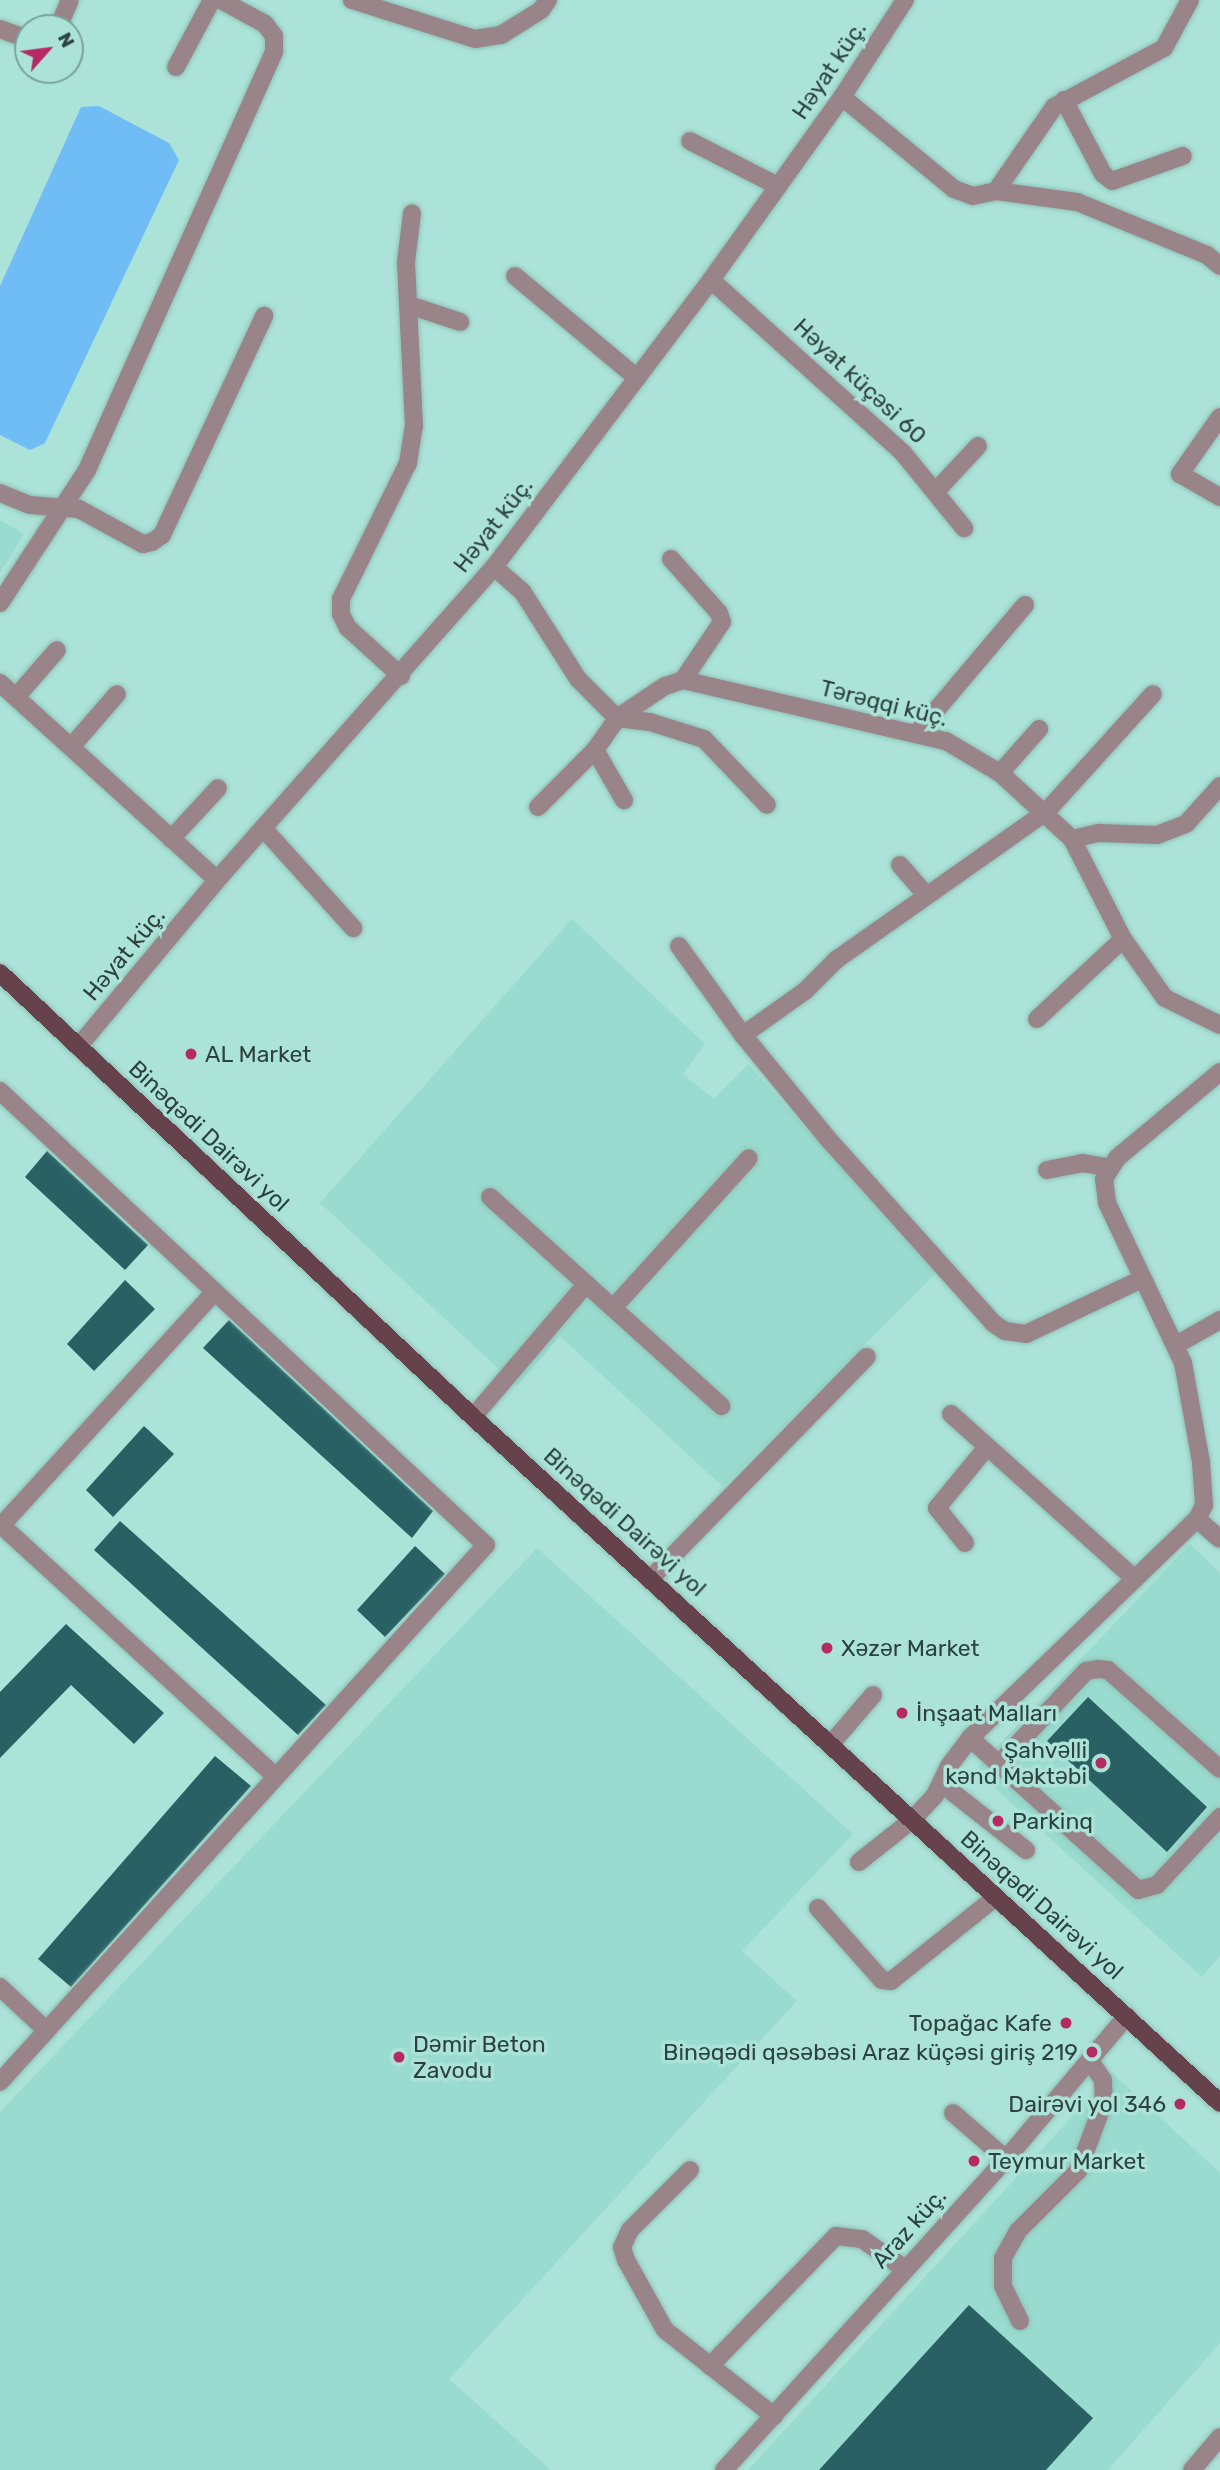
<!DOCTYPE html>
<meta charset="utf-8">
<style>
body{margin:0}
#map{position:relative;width:1220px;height:2470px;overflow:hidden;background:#ace3d8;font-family:Rubik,sans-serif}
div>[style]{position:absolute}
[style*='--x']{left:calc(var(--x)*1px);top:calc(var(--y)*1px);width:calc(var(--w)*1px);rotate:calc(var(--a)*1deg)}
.built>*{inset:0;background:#99dbce}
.water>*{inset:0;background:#70bdf5}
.building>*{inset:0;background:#296064}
.roads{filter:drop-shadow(0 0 2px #90c0b6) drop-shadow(0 0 2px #90c0b6)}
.minor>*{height:18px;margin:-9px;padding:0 9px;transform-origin:9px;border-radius:9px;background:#998489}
.major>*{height:18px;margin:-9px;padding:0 9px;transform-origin:9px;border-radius:9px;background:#65424c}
.dots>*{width:19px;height:19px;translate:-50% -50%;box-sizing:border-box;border:4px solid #ace3d8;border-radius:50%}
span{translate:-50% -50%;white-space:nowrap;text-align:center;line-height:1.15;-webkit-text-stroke:7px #ace3d8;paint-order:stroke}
.street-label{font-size:23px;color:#2c423e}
.poi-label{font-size:23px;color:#2c423e}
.left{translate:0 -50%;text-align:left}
.right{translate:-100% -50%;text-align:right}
.north{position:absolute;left:14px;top:14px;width:70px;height:70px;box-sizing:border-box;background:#ace3d8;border:2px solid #79a39a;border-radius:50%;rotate:62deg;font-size:19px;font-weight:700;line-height:28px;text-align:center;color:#2c423e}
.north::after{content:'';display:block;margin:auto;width:24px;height:32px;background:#b62a63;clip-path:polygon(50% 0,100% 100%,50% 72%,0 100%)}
</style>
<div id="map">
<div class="built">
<i style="clip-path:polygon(0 520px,24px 534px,0 573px)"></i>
<i style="clip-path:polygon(572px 919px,705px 1044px,683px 1074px,714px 1099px,748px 1064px,936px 1273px,723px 1487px,560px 1336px,517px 1386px,320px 1203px)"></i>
<i style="clip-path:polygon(1190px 1544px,1220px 1573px,1220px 1956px,1202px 1977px,975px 1770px)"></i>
<i style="clip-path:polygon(537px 1548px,853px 1834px,742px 1951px,797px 2001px,449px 2379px,551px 2470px,0 2470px,0 2112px)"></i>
<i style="clip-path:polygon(1112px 2073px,1220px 2173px,1220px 2343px,1108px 2470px,748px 2470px)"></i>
</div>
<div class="water">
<i style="clip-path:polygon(99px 106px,169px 143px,179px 160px,45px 443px,30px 450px,0 435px,0 286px,81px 107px)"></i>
</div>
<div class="building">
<i style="clip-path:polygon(47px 1151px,148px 1245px,125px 1270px,25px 1177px)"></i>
<i style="clip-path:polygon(125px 1280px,155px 1309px,94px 1371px,67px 1344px)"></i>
<i style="clip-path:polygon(229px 1320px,433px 1511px,412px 1538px,203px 1348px)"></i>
<i style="clip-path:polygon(144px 1426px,174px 1454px,113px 1517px,86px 1490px)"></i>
<i style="clip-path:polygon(120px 1521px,326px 1705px,298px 1735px,94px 1550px)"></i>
<i style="clip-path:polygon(415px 1546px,445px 1574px,385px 1637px,357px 1610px)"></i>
<i style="clip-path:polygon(66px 1624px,164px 1713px,134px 1744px,71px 1685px,0 1758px,0 1692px)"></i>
<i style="clip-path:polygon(1088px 1697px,1207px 1807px,1167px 1852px,1047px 1741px)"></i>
<i style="clip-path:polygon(215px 1756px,251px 1786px,71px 1987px,38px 1959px)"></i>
<i style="clip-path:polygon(969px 2305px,1093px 2418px,1046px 2470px,819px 2470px)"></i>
</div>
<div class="roads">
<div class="minor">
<i style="--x:352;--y:0;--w:129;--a:17.6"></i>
<i style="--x:475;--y:39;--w:26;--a:-9"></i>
<i style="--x:501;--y:35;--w:47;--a:-32"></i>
<i style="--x:541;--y:10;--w:12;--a:-55"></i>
<i style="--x:58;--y:28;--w:30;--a:-67"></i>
<i style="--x:0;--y:29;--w:30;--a:20"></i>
<i style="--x:176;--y:67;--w:76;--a:-61.8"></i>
<i style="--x:842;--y:97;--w:145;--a:39.4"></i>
<i style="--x:954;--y:189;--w:20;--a:20"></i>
<i style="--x:973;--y:196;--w:24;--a:-12"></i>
<i style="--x:996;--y:191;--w:82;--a:7.7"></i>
<i style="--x:1077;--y:202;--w:140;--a:22.2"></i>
<i style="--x:1207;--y:255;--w:17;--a:40"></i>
<i style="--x:1064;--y:100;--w:84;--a:62.2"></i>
<i style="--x:1103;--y:174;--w:11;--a:38"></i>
<i style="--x:1112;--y:181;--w:75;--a:-19.4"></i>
<i style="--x:690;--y:141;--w:99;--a:27.1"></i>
<i style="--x:996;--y:191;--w:102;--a:-55.4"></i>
<i style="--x:1054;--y:107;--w:125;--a:-28.2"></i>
<i style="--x:1164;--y:48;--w:55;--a:-61.6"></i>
<i style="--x:515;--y:276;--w:159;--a:39.9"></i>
<i style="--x:711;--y:280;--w:258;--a:42"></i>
<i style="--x:903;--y:453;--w:97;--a:50.9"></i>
<i style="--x:409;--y:305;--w:54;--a:18.4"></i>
<i style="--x:1220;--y:417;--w:70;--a:125.1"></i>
<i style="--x:1180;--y:474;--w:46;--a:29.9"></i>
<i style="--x:937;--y:490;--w:60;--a:-47"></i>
<i style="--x:0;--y:493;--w:32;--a:22"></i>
<i style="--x:30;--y:505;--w:49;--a:4.7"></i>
<i style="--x:79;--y:509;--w:73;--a:28.7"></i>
<i style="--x:143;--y:544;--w:9;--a:-13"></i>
<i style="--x:152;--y:542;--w:12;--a:-35"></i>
<i style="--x:162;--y:535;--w:242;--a:-65"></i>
<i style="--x:671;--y:559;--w:72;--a:48.4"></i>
<i style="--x:719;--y:613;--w:9;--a:72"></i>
<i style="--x:722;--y:622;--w:70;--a:123.9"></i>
<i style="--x:494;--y:567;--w:37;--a:41"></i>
<i style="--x:522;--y:591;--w:104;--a:57.5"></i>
<i style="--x:578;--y:679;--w:55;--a:45"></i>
<i style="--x:617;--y:718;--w:58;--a:-33.7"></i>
<i style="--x:665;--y:686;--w:19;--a:-18"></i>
<i style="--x:683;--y:680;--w:270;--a:13.1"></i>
<i style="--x:946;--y:741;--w:63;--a:30.7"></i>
<i style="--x:1000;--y:773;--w:98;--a:42.5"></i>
<i style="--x:1072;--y:839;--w:112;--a:63"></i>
<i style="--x:1123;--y:939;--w:72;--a:54.6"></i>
<i style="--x:1165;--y:998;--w:61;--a:26.1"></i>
<i style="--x:0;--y:603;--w:159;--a:-56.8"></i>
<i style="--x:87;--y:470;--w:459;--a:-65.9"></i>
<i style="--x:274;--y:51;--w:15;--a:-90"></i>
<i style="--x:274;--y:36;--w:15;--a:-127"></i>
<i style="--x:265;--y:24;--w:50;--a:-151.4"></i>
<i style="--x:401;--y:676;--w:72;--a:-137.8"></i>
<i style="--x:348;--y:628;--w:16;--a:-117"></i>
<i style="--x:341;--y:614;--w:15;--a:-90"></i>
<i style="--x:341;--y:599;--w:152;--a:-63.8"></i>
<i style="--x:408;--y:463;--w:37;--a:-81"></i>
<i style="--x:414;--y:426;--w:164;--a:-92.8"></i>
<i style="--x:406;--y:262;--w:49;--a:-83"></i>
<i style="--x:0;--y:683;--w:293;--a:42.2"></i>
<i style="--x:16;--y:697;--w:62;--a:-48.9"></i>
<i style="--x:916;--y:734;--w:169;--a:-49.8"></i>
<i style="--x:71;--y:747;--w:70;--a:-49"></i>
<i style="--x:595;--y:750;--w:58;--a:59.9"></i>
<i style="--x:1000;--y:773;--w:59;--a:-48.4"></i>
<i style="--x:538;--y:807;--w:81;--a:-45"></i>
<i style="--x:595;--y:750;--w:39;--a:-55"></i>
<i style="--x:617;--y:718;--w:33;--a:7"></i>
<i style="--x:650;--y:722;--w:57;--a:17.5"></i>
<i style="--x:704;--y:739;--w:91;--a:46.3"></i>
<i style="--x:263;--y:828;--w:135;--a:48"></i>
<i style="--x:171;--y:839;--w:69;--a:-47.3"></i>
<i style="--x:1072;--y:839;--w:28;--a:-13"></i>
<i style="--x:1099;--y:833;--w:58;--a:2"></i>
<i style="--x:1157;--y:835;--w:31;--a:-21"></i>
<i style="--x:1186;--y:824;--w:51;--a:-48.2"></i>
<i style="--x:900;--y:865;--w:40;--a:49"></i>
<i style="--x:679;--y:946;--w:110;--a:54.3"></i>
<i style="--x:743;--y:1035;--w:136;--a:50.7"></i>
<i style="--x:829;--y:1140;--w:246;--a:48.1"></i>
<i style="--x:993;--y:1323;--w:14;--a:34"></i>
<i style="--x:1005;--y:1331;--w:21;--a:8"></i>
<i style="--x:1026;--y:1334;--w:128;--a:-25.4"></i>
<i style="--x:1037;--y:1019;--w:117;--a:-42.9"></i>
<i style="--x:743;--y:1035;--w:76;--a:-35.4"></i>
<i style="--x:805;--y:991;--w:44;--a:-45"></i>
<i style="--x:836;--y:960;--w:257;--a:-35.2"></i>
<i style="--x:1046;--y:812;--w:159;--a:-47.8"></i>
<i style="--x:78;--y:1047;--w:217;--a:-50.2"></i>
<i style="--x:217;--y:880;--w:418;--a:-48.5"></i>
<i style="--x:494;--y:567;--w:360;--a:-52.9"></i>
<i style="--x:711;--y:280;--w:225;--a:-54.4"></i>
<i style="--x:842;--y:97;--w:116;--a:-57"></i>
<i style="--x:0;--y:1091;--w:665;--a:43.05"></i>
<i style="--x:486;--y:1545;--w:724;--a:132.15"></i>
<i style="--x:1047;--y:1170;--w:36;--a:-11"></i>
<i style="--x:1082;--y:1163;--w:26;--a:9"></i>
<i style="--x:490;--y:1197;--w:312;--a:42.1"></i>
<i style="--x:613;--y:1308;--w:202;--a:-47.8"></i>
<i style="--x:1176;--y:1345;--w:51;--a:-29.6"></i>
<i style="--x:951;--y:1414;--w:246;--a:41.9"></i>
<i style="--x:473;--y:1417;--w:175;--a:-49.6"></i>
<i style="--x:1197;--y:1519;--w:30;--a:41"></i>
<i style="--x:0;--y:1524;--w:374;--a:42.5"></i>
<i style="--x:0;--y:1527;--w:317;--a:-47.6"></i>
<i style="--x:965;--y:1543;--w:45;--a:-128.7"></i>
<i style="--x:937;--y:1508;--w:79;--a:-50.7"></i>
<i style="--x:651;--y:1578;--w:309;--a:-45.7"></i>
<i style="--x:970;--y:1738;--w:227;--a:42.1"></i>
<i style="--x:1138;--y:1890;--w:20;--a:-15"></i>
<i style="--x:1157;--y:1885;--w:93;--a:-47.2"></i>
<i style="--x:830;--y:1745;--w:66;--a:-49.3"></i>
<i style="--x:999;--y:1764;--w:127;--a:-46.9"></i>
<i style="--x:1086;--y:1671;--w:12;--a:-9"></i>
<i style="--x:1098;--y:1669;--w:10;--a:6"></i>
<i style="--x:1108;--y:1670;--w:149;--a:41.5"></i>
<i style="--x:942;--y:1784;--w:107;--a:38.2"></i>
<i style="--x:859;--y:1862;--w:68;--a:-38.4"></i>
<i style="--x:912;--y:1820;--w:34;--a:-47"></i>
<i style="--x:935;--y:1795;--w:32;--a:-64"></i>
<i style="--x:949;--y:1766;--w:35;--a:-53"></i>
<i style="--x:970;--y:1738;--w:315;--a:-44"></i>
<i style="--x:1197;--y:1519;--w:16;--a:-63"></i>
<i style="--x:1204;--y:1505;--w:43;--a:-94"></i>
<i style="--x:1201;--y:1462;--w:101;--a:-100.3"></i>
<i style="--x:1183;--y:1363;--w:177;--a:-115.4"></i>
<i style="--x:1107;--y:1203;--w:24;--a:-97"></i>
<i style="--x:1104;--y:1179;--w:25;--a:-58"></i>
<i style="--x:1117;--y:1158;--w:134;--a:-39.9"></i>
<i style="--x:818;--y:1908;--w:96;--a:48.4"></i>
<i style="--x:882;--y:1980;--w:9;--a:6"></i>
<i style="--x:891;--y:1981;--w:134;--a:-38.7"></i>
<i style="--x:0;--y:1987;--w:63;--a:43.1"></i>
<i style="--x:953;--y:2113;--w:70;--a:41"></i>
<i style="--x:690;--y:2170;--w:85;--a:135"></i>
<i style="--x:630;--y:2230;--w:19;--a:115"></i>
<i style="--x:622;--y:2247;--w:14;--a:73"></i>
<i style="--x:626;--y:2260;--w:80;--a:60.9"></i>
<i style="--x:665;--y:2330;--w:139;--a:38.3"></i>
<i style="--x:1020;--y:2321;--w:39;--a:-116"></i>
<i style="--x:1003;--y:2286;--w:28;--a:-90"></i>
<i style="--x:1003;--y:2258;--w:31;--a:-61"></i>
<i style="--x:1018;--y:2231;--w:85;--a:-45"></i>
<i style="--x:1078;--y:2171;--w:74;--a:-69.4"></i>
<i style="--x:1104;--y:2102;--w:22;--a:-93"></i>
<i style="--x:1103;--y:2080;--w:22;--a:-124"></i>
<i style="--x:710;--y:2366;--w:181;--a:-45.9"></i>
<i style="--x:836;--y:2236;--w:26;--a:7"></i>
<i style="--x:862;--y:2239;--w:52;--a:34.9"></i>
<i style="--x:724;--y:2470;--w:420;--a:-47.8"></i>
<i style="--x:1006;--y:2159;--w:187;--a:-49.8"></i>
<i style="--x:1192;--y:2470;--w:43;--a:-49.7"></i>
</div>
<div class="major">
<i style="--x:0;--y:973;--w:649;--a:43.19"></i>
<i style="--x:473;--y:1417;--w:1014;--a:42.56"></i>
</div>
</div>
<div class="dots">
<i style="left:191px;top:1054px;background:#b62a63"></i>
<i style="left:827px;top:1648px;background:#b62a63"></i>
<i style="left:902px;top:1713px;background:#b62a63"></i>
<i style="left:1101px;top:1763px;background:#b62a63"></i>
<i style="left:998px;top:1821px;background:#b62a63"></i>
<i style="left:1066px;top:2023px;background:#b62a63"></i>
<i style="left:1092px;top:2052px;background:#b62a63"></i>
<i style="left:399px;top:2057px;background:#b62a63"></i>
<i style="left:1180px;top:2104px;background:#b62a63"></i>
<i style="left:974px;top:2161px;background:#b62a63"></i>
</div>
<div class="street-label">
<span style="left:829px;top:70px;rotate:-56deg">Həyat küç.</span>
<span style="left:860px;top:381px;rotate:43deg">Həyat küçəsi 60</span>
<span style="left:493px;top:525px;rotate:-52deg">Həyat küç.</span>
<span style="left:884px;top:703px;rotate:14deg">Tərəqqi küç.</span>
<span style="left:124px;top:954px;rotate:-50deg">Həyat küç.</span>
<span style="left:209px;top:1136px;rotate:43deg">Binəqədi Dairəvi yol</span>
<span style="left:625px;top:1522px;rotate:42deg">Binəqədi Dairəvi yol</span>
<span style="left:1042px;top:1905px;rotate:42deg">Binəqədi Dairəvi yol</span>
<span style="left:909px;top:2228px;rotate:-48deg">Araz küç.</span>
</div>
<div class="poi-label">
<span class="left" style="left:205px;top:1054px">AL Market</span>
<span class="left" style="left:841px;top:1648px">Xəzər Market</span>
<span class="left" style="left:916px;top:1713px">İnşaat Malları</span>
<span class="right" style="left:1087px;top:1763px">Şahvəlli<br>kənd Məktəbi</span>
<span class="left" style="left:1012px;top:1821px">Parkinq</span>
<span class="right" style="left:1052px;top:2023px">Topağac Kafe</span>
<span class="left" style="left:413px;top:2057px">Dəmir Beton<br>Zavodu</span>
<span class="right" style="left:1078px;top:2052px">Binəqədi qəsəbəsi Araz küçəsi giriş 219</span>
<span class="right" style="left:1166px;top:2104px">Dairəvi yol 346</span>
<span class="left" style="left:988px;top:2161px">Teymur Market</span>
</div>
<div class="north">N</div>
</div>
